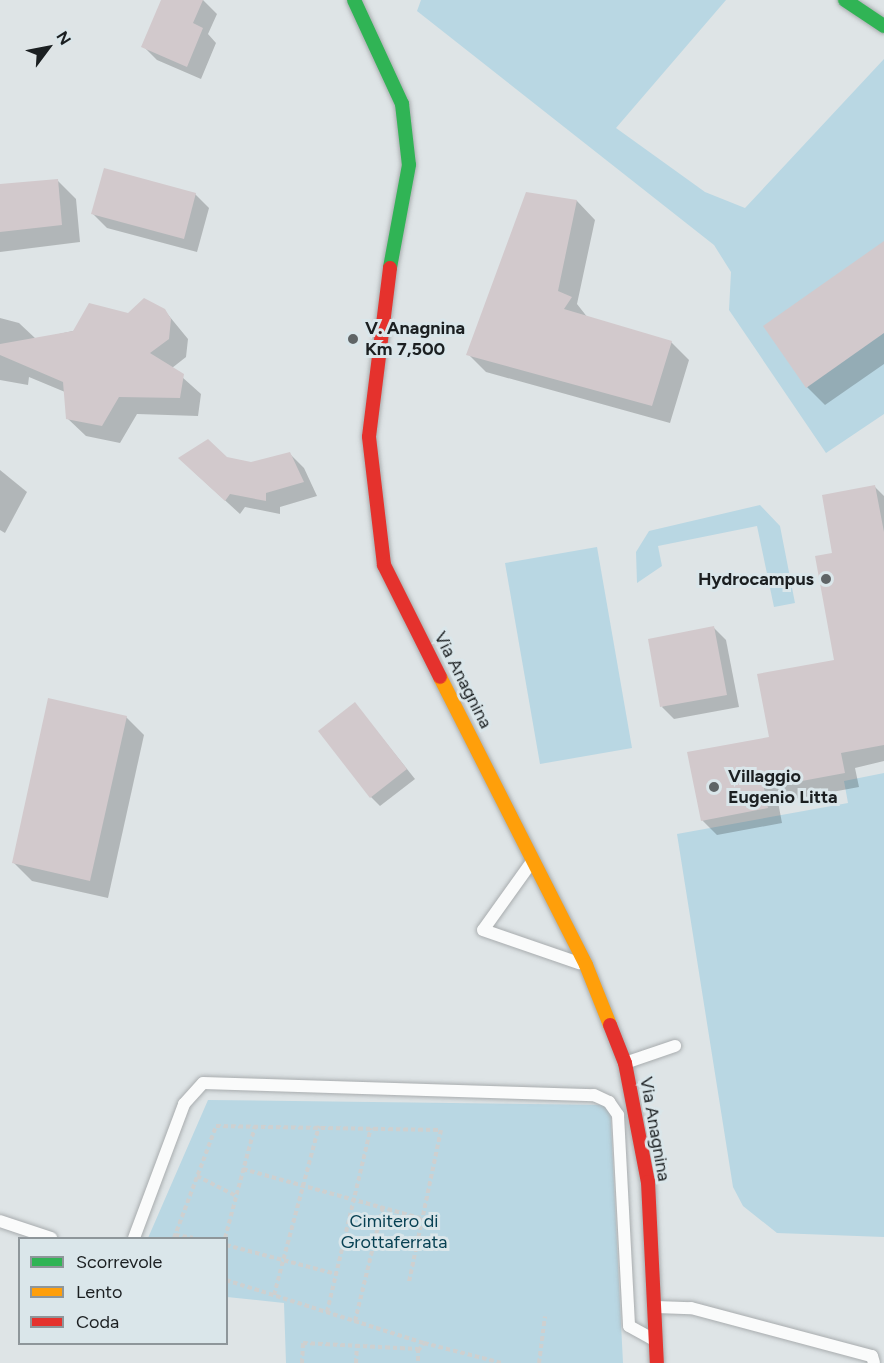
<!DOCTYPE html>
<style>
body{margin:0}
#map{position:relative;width:884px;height:1363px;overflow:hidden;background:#dee4e6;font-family:Figtree,sans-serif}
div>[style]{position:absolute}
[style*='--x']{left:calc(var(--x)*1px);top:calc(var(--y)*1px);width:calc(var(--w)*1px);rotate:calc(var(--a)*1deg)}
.green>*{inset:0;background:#b9d7e3}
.shadow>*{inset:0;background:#0003}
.building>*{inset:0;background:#d2c9cc}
.path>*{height:4px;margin-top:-2px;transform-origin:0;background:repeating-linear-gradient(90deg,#ced0d0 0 4.5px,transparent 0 7.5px)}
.roads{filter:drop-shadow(0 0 2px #a8acae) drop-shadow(0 0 2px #a8acae)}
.lane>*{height:12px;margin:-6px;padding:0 6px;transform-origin:6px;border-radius:6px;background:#fafbfb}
.fast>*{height:14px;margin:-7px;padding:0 7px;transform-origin:7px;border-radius:7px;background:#30b455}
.slow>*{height:14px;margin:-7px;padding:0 7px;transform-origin:7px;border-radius:7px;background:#ff9f0a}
.jam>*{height:14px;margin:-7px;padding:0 7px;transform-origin:7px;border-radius:7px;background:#e5322d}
.dots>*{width:16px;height:16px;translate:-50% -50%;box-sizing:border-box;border:3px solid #dae6ea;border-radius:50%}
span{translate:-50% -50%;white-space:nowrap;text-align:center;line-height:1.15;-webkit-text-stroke:6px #dae6ea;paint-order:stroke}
.poi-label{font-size:18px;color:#1b1f21;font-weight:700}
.left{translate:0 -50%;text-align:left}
.right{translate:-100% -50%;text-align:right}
.street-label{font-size:18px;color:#1b1f21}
.park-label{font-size:18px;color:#084153}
.legend{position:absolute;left:18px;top:1237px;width:210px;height:108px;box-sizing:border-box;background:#dae6ea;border:2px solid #8e969a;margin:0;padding:8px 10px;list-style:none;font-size:18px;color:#1b1f21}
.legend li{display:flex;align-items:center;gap:12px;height:30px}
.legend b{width:30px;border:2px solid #8e969a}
.north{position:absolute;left:18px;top:18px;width:60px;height:60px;-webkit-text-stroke:4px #dae6ea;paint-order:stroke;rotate:58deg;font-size:16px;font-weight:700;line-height:24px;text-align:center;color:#1b1f21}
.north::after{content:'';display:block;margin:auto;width:21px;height:27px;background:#1b1f21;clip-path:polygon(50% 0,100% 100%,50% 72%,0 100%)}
</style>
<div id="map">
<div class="green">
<i style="clip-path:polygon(421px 0,726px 0,616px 128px,705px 192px,745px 208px,884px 59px,884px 414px,826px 453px,729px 310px,731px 272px,714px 245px,417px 11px)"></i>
<i style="clip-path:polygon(760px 505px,780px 526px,795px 603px,774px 607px,757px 526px,658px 546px,662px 566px,637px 583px,636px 552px,649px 531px)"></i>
<i style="clip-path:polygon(597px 547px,632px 748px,540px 764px,505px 563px)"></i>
<i style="clip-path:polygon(884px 773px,884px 1237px,777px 1233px,743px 1206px,733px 1187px,677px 834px,848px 803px,844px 781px)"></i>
<i style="clip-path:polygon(208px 1100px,610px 1105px,623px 1363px,286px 1363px,284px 1303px,227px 1297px,226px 1238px,148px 1238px)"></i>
</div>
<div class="shadow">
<i style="clip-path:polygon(163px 0,203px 0,217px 14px,208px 34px,216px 43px,201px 79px,157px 60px,143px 46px)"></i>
<i style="clip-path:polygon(58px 181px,76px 199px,80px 242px,0 252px,0 186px)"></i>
<i style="clip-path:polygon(195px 194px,209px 208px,197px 252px,107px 228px,93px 214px)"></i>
<i style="clip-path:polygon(527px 194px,577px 201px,595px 220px,577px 304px,588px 318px,671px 342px,689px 360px,670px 423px,486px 372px,468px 354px)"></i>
<i style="clip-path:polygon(884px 243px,884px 364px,825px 405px,807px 387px)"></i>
<i style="clip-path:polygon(165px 311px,188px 339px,186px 357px,172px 368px,201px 394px,198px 416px,137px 414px,120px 443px,86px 436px,67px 418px,65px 392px,29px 377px,28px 385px,0 380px,0 318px,19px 323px,36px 339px)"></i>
<i style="clip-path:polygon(290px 454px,304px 468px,317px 496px,280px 507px,280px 514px,245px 507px,240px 514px,194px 472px,227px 458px,251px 464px)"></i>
<i style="clip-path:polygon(0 470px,27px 492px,5px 533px,0 530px)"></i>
<i style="clip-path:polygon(875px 487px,884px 496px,884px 761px,855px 768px,859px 787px,778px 802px,782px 823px,717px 835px,702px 820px,836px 661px,834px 554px)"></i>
<i style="clip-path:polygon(714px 628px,726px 640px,739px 707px,674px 719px,662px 707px)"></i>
<i style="clip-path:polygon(355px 704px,415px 779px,380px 806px,371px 797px)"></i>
<i style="clip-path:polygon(126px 717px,144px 735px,108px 898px,32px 881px,14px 863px)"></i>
</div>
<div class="building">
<i style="clip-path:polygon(161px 0,203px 0,193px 23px,203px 28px,187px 67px,141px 47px)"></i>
<i style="clip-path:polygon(104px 168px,196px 193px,184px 239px,91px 214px)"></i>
<i style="clip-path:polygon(58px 179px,62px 225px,0 232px,0 184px)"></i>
<i style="clip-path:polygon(526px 192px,577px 200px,558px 291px,572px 297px,564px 309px,672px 341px,652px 406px,466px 355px)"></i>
<i style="clip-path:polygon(884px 241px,884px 333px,806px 388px,763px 326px)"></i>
<i style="clip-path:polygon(144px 298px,165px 309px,171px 319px,169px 339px,150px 353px,184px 374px,180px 398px,119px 397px,102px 426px,66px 419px,63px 382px,0 355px,0 344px,73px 331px,89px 303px,128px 313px)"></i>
<i style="clip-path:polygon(208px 439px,227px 457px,251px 462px,290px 452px,304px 482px,266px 493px,266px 501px,230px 494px,225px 501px,178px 458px)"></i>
<i style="clip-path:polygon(875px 485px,884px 532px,884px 745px,841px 753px,845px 773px,764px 788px,768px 808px,701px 821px,687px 752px,769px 737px,757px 674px,834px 660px,815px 556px,832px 553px,822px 495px)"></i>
<i style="clip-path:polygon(714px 626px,727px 695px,660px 707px,648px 639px)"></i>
<i style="clip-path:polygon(48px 698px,127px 716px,90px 881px,12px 863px)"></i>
<i style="clip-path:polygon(355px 702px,407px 769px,370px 798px,318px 731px)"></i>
</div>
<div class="path">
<i style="--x:243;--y:1169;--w:202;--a:15.5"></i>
<i style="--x:197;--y:1176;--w:44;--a:27.1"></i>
<i style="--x:175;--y:1235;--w:18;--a:9"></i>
<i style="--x:174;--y:1238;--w:120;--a:-69.4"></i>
<i style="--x:216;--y:1126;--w:225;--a:1"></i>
<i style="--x:441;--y:1130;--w:155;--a:101.9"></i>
<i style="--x:225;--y:1238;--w:116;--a:-75"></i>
<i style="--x:226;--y:1245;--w:114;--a:14.8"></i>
<i style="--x:226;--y:1280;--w:208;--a:17.7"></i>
<i style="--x:274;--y:1295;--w:175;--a:-75.1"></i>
<i style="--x:327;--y:1312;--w:189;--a:-76.6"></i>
<i style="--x:355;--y:1321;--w:118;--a:-76.3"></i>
<i style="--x:418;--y:1351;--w:10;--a:-53"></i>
<i style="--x:424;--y:1343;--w:81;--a:14.4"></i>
<i style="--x:302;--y:1363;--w:20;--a:-87"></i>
<i style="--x:303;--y:1343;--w:115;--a:3"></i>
<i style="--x:418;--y:1349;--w:14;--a:90"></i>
<i style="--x:356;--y:1363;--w:17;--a:-87"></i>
<i style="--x:539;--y:1363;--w:47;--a:-82.7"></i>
</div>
<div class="roads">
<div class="lane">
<i style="--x:531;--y:863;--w:82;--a:125.6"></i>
<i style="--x:483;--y:930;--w:102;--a:19"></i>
<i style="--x:625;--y:1063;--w:53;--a:-18.8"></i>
<i style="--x:0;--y:1221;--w:54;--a:18.4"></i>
<i style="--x:134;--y:1238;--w:143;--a:-69.5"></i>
<i style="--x:184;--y:1104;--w:28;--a:-48"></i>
<i style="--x:203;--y:1083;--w:391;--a:1.8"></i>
<i style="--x:594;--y:1095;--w:17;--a:25"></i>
<i style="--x:609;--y:1102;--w:16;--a:55"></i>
<i style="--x:618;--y:1115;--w:211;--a:87"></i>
<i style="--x:629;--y:1326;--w:29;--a:29"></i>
<i style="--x:656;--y:1307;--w:35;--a:2"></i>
<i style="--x:691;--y:1308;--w:187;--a:14.9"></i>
<i style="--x:872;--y:1356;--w:7;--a:74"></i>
</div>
<div class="fast">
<i style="--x:354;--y:0;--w:115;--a:65.2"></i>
<i style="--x:402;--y:104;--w:61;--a:83.5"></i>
<i style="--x:409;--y:165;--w:105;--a:100.5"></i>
<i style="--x:845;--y:0;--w:47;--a:33.7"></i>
</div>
<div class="slow">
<i style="--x:440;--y:677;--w:323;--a:63.1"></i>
<i style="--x:586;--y:965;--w:65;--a:68.2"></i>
</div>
<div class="jam">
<i style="--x:390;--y:268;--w:170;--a:97.1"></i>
<i style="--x:369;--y:437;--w:129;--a:83.3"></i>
<i style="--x:384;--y:565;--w:125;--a:63.4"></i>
<i style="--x:610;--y:1025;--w:41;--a:68.5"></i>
<i style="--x:625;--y:1063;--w:121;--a:79.1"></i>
<i style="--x:648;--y:1182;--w:181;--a:87.2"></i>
</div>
</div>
<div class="dots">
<i style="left:353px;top:339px;background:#5f6466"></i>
<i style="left:826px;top:579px;background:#5f6466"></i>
<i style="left:714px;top:787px;background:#5f6466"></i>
</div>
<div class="poi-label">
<span class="left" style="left:365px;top:339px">V. Anagnina<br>Km 7,500</span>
<span class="right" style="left:814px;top:579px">Hydrocampus</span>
<span class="left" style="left:728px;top:787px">Villaggio<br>Eugenio Litta</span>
</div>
<div class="street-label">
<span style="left:463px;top:680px;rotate:63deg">Via Anagnina</span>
<span style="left:655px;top:1129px;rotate:80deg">Via Anagnina</span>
</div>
<div class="park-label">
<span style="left:394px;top:1232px">Cimitero di<br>Grottaferrata</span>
</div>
<ul class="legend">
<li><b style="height:8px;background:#30b455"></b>Scorrevole</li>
<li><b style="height:8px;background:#ff9f0a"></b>Lento</li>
<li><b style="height:8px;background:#e5322d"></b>Coda</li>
</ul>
<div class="north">N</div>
</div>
